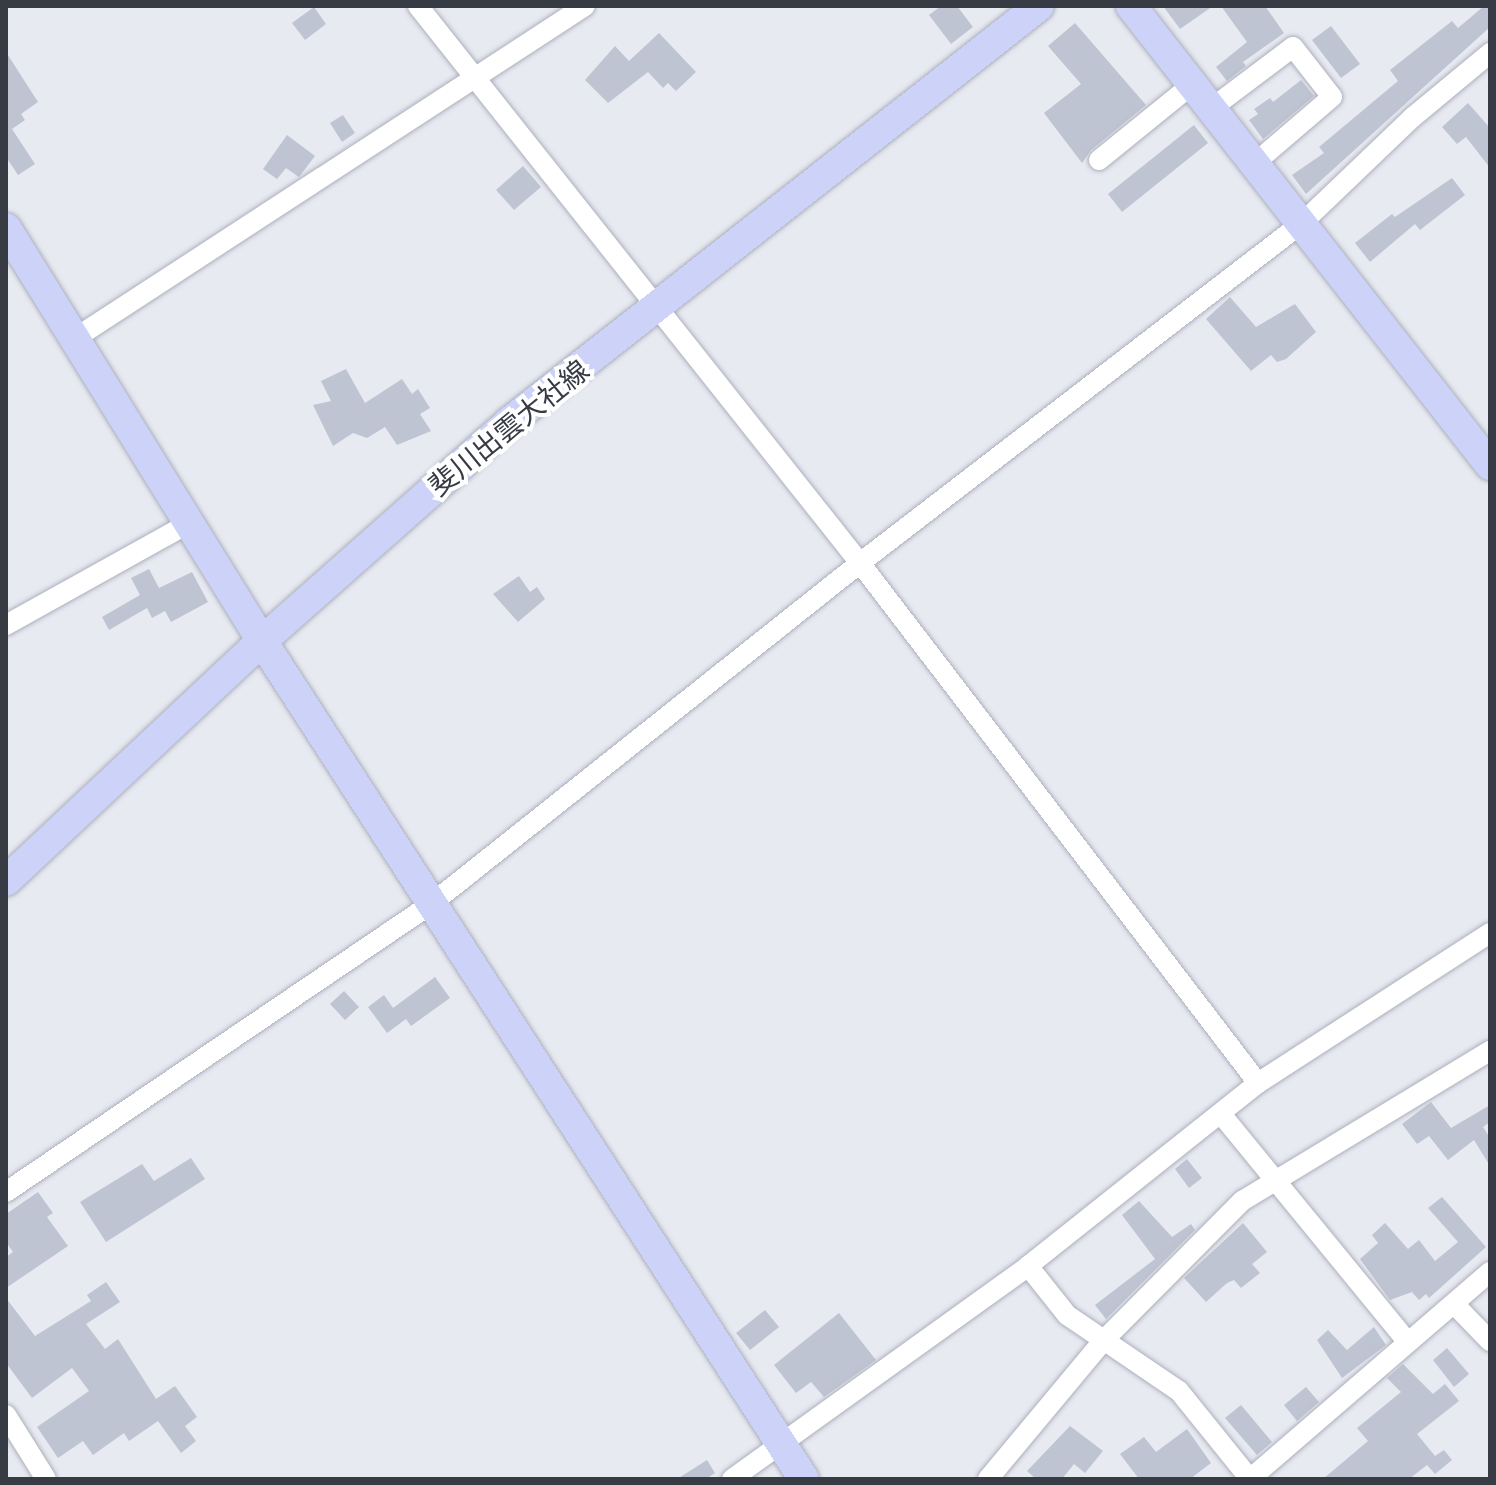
<!DOCTYPE html>
<meta charset="utf-8">
<style>
body{margin:0}
#map{position:relative;width:1496px;height:1485px;overflow:hidden;background:#e8eaf2;font-family:"Open Sans","Noto Sans JP",sans-serif}
div>[style]{position:absolute}
[style*='--x']{left:calc(var(--x)*1px);top:calc(var(--y)*1px);width:calc(var(--w)*1px);rotate:calc(var(--a)*1deg)}
.building>*{inset:0;background:#bfc4d2}
.roads{filter:drop-shadow(0 0 2px #acb0bc) drop-shadow(0 0 2px #acb0bc)}
.street>*{height:20px;margin:-10px;padding:0 10px;transform-origin:10px;border-radius:10px;background:#fff}
.secondary>*{height:30px;margin:-15px;padding:0 15px;transform-origin:15px;border-radius:15px;background:#ccd2f8}
span{translate:-50% -50%;white-space:nowrap;text-align:center;line-height:1.15;-webkit-text-stroke:8px #fff;paint-order:stroke}
.street-label{font-size:28px;color:#373b44}
.frame{position:absolute;inset:0;border:8px solid #373b44;pointer-events:none}
</style>
<div id="map">
<div class="building">
<i style="clip-path:polygon(941px 6px,957px 6px,973px 27px,951px 44px,929px 15px)"></i>
<i style="clip-path:polygon(1163px 6px,1213px 6px,1180px 29px)"></i>
<i style="clip-path:polygon(1221px 6px,1265px 6px,1284px 33px,1243px 62px,1246px 66px,1227px 81px,1216px 67px,1247px 42px)"></i>
<i style="clip-path:polygon(1484px 6px,1490px 6px,1490px 27px,1306px 194px,1292px 175px,1324px 153px,1319px 147px,1398px 81px,1390px 70px,1452px 21px,1458px 28px)"></i>
<i style="clip-path:polygon(314px 7px,326px 24px,305px 40px,292px 23px)"></i>
<i style="clip-path:polygon(1075px 23px,1146px 105px,1091px 150px,1082px 163px,1044px 113px,1081px 84px,1048px 46px)"></i>
<i style="clip-path:polygon(1331px 26px,1360px 64px,1341px 78px,1312px 40px)"></i>
<i style="clip-path:polygon(659px 33px,696px 72px,676px 91px,668px 83px,663px 88px,648px 72px,608px 103px,585px 80px,615px 46px,629px 61px)"></i>
<i style="clip-path:polygon(6px 52px,38px 102px,21px 114px,25px 120px,12px 129px,35px 164px,18px 175px,6px 157px)"></i>
<i style="clip-path:polygon(1301px 80px,1314px 96px,1263px 139px,1249px 120px,1258px 114px,1254px 109px,1270px 98px,1273px 102px)"></i>
<i style="clip-path:polygon(1468px 103px,1490px 128px,1490px 168px,1466px 137px,1457px 144px,1442px 127px)"></i>
<i style="clip-path:polygon(343px 115px,355px 133px,342px 142px,330px 123px)"></i>
<i style="clip-path:polygon(1194px 125px,1208px 143px,1122px 212px,1108px 194px)"></i>
<i style="clip-path:polygon(287px 135px,315px 156px,299px 177px,286px 168px,277px 179px,263px 169px)"></i>
<i style="clip-path:polygon(523px 166px,541px 187px,514px 210px,496px 190px)"></i>
<i style="clip-path:polygon(1452px 178px,1465px 195px,1420px 230px,1415px 224px,1370px 262px,1355px 243px,1392px 214px,1395px 217px)"></i>
<i style="clip-path:polygon(1230px 297px,1256px 327px,1295px 304px,1316px 332px,1286px 359px,1277px 362px,1271px 355px,1251px 371px,1206px 319px)"></i>
<i style="clip-path:polygon(346px 369px,365px 403px,402px 379px,412px 394px,418px 389px,430px 408px,420px 414px,431px 431px,397px 445px,385px 427px,367px 438px,353px 433px,333px 446px,313px 405px,331px 401px,321px 381px)"></i>
<i style="clip-path:polygon(149px 569px,159px 588px,192px 572px,208px 602px,171px 622px,165px 611px,152px 618px,147px 608px,109px 630px,102px 617px,140px 595px,131px 578px)"></i>
<i style="clip-path:polygon(519px 576px,530px 592px,537px 587px,545px 599px,518px 622px,493px 594px)"></i>
<i style="clip-path:polygon(435px 977px,450px 998px,411px 1026px,406px 1019px,387px 1033px,368px 1007px,384px 995px,393px 1008px)"></i>
<i style="clip-path:polygon(344px 991px,359px 1007px,345px 1020px,330px 1004px)"></i>
<i style="clip-path:polygon(1431px 1102px,1451px 1128px,1490px 1105px,1490px 1122px,1483px 1127px,1490px 1138px,1490px 1166px,1474px 1140px,1448px 1160px,1429px 1136px,1417px 1144px,1402px 1124px)"></i>
<i style="clip-path:polygon(191px 1158px,205px 1179px,106px 1242px,80px 1202px,142px 1164px,154px 1181px)"></i>
<i style="clip-path:polygon(1187px 1159px,1202px 1178px,1189px 1188px,1175px 1169px)"></i>
<i style="clip-path:polygon(38px 1192px,53px 1213px,47px 1217px,68px 1246px,6px 1288px,6px 1257px,13px 1252px,6px 1242px,6px 1214px)"></i>
<i style="clip-path:polygon(1442px 1197px,1486px 1247px,1429px 1298px,1426px 1294px,1419px 1300px,1412px 1292px,1390px 1300px,1360px 1259px,1378px 1243px,1372px 1235px,1385px 1223px,1408px 1249px,1419px 1240px,1435px 1261px,1458px 1242px,1428px 1208px)"></i>
<i style="clip-path:polygon(1139px 1201px,1172px 1237px,1191px 1224px,1195px 1230px,1106px 1319px,1095px 1305px,1155px 1259px,1122px 1215px)"></i>
<i style="clip-path:polygon(1243px 1223px,1267px 1252px,1252px 1264px,1260px 1273px,1241px 1288px,1234px 1280px,1227px 1283px,1206px 1302px,1184px 1278px)"></i>
<i style="clip-path:polygon(106px 1282px,120px 1302px,86px 1324px,105px 1349px,118px 1339px,156px 1399px,175px 1386px,197px 1417px,185px 1426px,196px 1441px,181px 1453px,158px 1421px,129px 1441px,124px 1433px,93px 1455px,83px 1441px,58px 1458px,37px 1427px,89px 1391px,72px 1368px,32px 1398px,6px 1363px,6px 1298px,35px 1336px,91px 1301px,87px 1295px)"></i>
<i style="clip-path:polygon(765px 1310px,779px 1327px,750px 1350px,736px 1333px)"></i>
<i style="clip-path:polygon(839px 1313px,876px 1360px,824px 1397px,811px 1382px,796px 1393px,774px 1365px)"></i>
<i style="clip-path:polygon(1374px 1327px,1386px 1345px,1342px 1378px,1317px 1340px,1328px 1330px,1347px 1350px)"></i>
<i style="clip-path:polygon(1447px 1348px,1469px 1374px,1454px 1387px,1433px 1360px)"></i>
<i style="clip-path:polygon(1403px 1364px,1433px 1394px,1445px 1384px,1459px 1401px,1417px 1434px,1435px 1456px,1444px 1450px,1452px 1460px,1435px 1474px,1427px 1465px,1409px 1479px,1323px 1479px,1368px 1441px,1357px 1428px,1401px 1392px,1387px 1378px)"></i>
<i style="clip-path:polygon(1306px 1387px,1319px 1402px,1297px 1421px,1284px 1405px)"></i>
<i style="clip-path:polygon(1241px 1405px,1272px 1442px,1257px 1455px,1225px 1418px)"></i>
<i style="clip-path:polygon(1070px 1426px,1103px 1451px,1085px 1473px,1074px 1464px,1062px 1479px,1036px 1479px,1027px 1471px)"></i>
<i style="clip-path:polygon(1187px 1429px,1211px 1463px,1190px 1479px,1139px 1479px,1120px 1454px,1144px 1437px,1156px 1452px)"></i>
<i style="clip-path:polygon(707px 1460px,715px 1473px,706px 1479px,677px 1479px)"></i>
</div>
<div class="roads">
<div class="street">
<i style="--x:418;--y:6;--w:711;--a:51.57"></i>
<i style="--x:860;--y:563;--w:655;--a:52.57"></i>
<i style="--x:1212;--y:108;--w:101;--a:-37"></i>
<i style="--x:1293;--y:47;--w:63;--a:52"></i>
<i style="--x:1332;--y:97;--w:101;--a:139.4"></i>
<i style="--x:1099;--y:160;--w:121;--a:-39"></i>
<i style="--x:77;--y:337;--w:606;--a:-33.09"></i>
<i style="--x:6;--y:625;--w:210;--a:-29.1"></i>
<i style="--x:1221;--y:1114;--w:292;--a:50.7"></i>
<i style="--x:6;--y:1192;--w:513;--a:-34.12"></i>
<i style="--x:431;--y:904;--w:548;--a:-38.48"></i>
<i style="--x:860;--y:563;--w:558;--a:-37.57"></i>
<i style="--x:1302;--y:223;--w:153;--a:-43.7"></i>
<i style="--x:1413;--y:117;--w:100;--a:-39.7"></i>
<i style="--x:1028;--y:1266;--w:63;--a:51.5"></i>
<i style="--x:1067;--y:1315;--w:135;--a:34.2"></i>
<i style="--x:1179;--y:1391;--w:113;--a:51.1"></i>
<i style="--x:1454;--y:1304;--w:52;--a:45.8"></i>
<i style="--x:6;--y:1415;--w:75;--a:58"></i>
<i style="--x:732;--y:1479;--w:365;--a:-35.7"></i>
<i style="--x:1028;--y:1266;--w:294;--a:-38.5"></i>
<i style="--x:1258;--y:1083;--w:276;--a:-32.9"></i>
<i style="--x:988;--y:1479;--w:178;--a:-50.2"></i>
<i style="--x:1102;--y:1342;--w:199;--a:-45.2"></i>
<i style="--x:1242;--y:1201;--w:290;--a:-31.2"></i>
<i style="--x:1250;--y:1479;--w:317;--a:-40.8"></i>
</div>
<div class="secondary">
<i style="--x:1131;--y:6;--w:583;--a:51.97"></i>
<i style="--x:6;--y:228;--w:486;--a:58.2"></i>
<i style="--x:262;--y:641;--w:998;--a:57.11"></i>
<i style="--x:6;--y:881;--w:351;--a:-43.2"></i>
<i style="--x:262;--y:641;--w:329;--a:-41.5"></i>
<i style="--x:508;--y:423;--w:675;--a:-38.14"></i>
</div>
</div>
<div class="street-label">
<span style="left:508px;top:427px;rotate:-39deg">斐川出雲大社線</span>
</div>
<div class="frame"></div>
</div>
